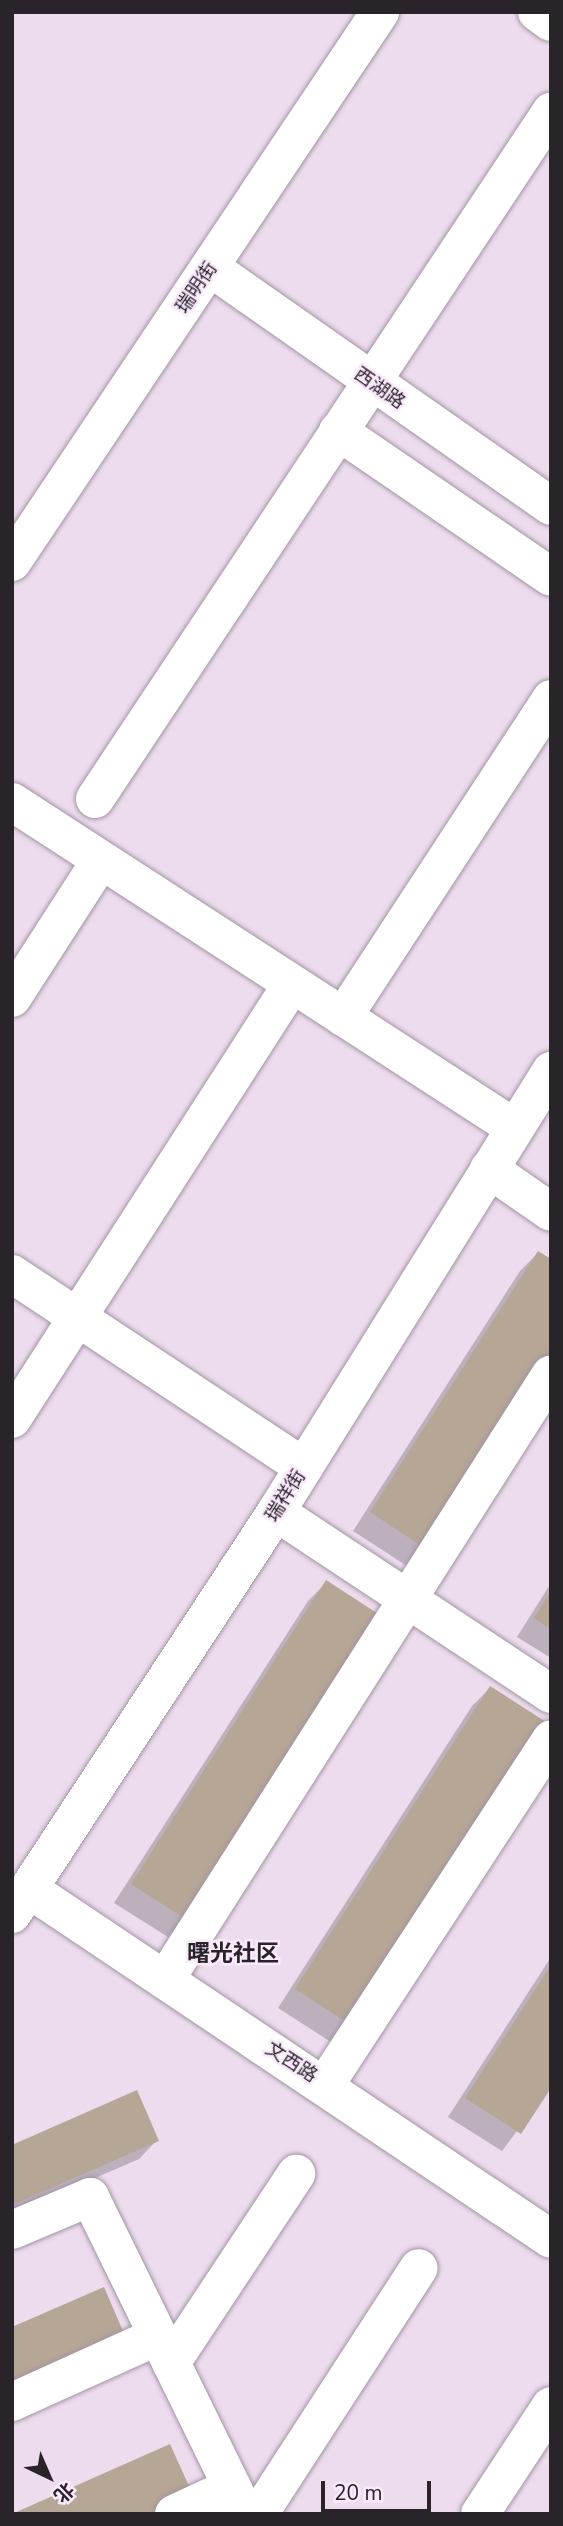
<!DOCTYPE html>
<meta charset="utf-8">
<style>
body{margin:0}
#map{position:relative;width:563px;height:2526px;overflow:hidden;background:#ecdced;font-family:"Nunito Sans","Noto Sans SC",sans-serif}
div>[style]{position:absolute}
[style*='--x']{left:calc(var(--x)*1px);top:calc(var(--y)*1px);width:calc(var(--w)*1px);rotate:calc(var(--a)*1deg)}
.shadow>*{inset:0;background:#0003}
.building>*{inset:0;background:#b5a695}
.roads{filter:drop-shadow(0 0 2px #a394a4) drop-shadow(0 0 2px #a394a4)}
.minor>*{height:38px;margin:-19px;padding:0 19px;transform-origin:19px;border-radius:19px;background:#fff}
span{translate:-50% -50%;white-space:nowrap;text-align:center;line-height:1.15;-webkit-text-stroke:5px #f9e9fb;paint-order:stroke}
.street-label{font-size:19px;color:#29242a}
.quarter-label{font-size:23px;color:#29242a;font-weight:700}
.frame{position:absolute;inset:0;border:14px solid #29242a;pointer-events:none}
.north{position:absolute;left:14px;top:2442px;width:70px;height:70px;-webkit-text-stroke:5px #f9e9fb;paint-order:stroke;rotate:136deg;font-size:19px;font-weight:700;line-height:28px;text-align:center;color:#29242a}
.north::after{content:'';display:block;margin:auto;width:24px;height:32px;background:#29242a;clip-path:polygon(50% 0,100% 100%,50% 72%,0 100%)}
.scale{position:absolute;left:321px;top:2481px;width:110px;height:32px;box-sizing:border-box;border:4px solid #29242a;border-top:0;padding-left:9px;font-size:21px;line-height:24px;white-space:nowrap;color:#29242a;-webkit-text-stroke:5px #f9e9fb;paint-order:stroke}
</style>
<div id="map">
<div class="shadow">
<i style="clip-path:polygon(538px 1253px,551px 1352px,407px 1566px,353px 1531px,520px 1271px)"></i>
<i style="clip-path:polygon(326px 1583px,186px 1919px,168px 1937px,114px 1903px,308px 1601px)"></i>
<i style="clip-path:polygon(551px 1583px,551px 1658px,517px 1637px)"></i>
<i style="clip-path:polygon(490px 1688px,544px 1722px,331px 2042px,278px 2008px,472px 1706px)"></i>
<i style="clip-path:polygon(551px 1957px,551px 2085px,502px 2151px,448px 2117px)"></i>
<i style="clip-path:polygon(157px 2140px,139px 2159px,12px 2214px,12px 2147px)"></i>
</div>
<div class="building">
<i style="clip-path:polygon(538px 1251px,551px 1259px,551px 1355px,426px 1549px,370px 1512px)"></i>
<i style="clip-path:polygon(326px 1580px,383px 1617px,187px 1920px,131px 1884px)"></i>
<i style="clip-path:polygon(551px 1591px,551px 1629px,534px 1618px)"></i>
<i style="clip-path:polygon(490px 1686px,546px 1722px,351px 2025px,295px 1989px)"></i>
<i style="clip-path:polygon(551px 1965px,551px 2088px,521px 2134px,465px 2098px)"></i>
<i style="clip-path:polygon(137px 2090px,159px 2141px,12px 2205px,12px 2145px)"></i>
<i style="clip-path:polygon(104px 2287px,126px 2338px,12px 2387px,12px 2327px)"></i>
<i style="clip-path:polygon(170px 2444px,193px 2495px,150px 2514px,12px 2514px)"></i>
</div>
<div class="roads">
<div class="minor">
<i style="--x:537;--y:12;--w:17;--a:36"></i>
<i style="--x:211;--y:268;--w:415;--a:35"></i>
<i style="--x:338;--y:431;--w:258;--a:34.4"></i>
<i style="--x:12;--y:562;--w:662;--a:-56.21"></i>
<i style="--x:95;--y:799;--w:825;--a:-56.43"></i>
<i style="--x:12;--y:802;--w:599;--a:32.95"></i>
<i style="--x:12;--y:998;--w:164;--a:-57.2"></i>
<i style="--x:343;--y:1017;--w:380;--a:-56.8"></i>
<i style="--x:489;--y:1169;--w:75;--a:34.7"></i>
<i style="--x:12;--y:1274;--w:350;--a:33.5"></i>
<i style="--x:12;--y:1419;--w:517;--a:-57.23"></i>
<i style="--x:276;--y:1512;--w:330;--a:33.5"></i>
<i style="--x:29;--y:1889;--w:628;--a:33.84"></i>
<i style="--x:12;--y:1914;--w:481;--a:-56.7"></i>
<i style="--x:276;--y:1512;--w:520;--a:-58.05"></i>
<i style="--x:165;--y:1980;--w:718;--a:-57.5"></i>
<i style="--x:325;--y:2085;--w:413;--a:-56.8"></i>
<i style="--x:12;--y:2230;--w:85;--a:-22.9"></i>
<i style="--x:90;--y:2197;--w:353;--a:63.9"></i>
<i style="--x:171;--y:2363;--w:227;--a:-56.5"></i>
<i style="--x:12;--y:2402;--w:160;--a:-24.3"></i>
<i style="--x:174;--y:2514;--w:64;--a:-25"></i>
<i style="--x:259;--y:2514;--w:293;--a:-57"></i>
<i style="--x:480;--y:2514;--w:129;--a:-56.7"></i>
</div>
</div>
<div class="street-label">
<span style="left:197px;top:288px;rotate:-56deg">瑞明街</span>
<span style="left:379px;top:389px;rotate:35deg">西湖路</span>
<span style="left:286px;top:1496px;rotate:-58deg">瑞祥街</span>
<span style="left:291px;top:2063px;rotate:33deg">文西路</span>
</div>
<div class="quarter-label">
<span style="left:233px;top:1954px">曙光社区</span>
</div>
<div class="frame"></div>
<div class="north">北</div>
<div class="scale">20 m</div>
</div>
